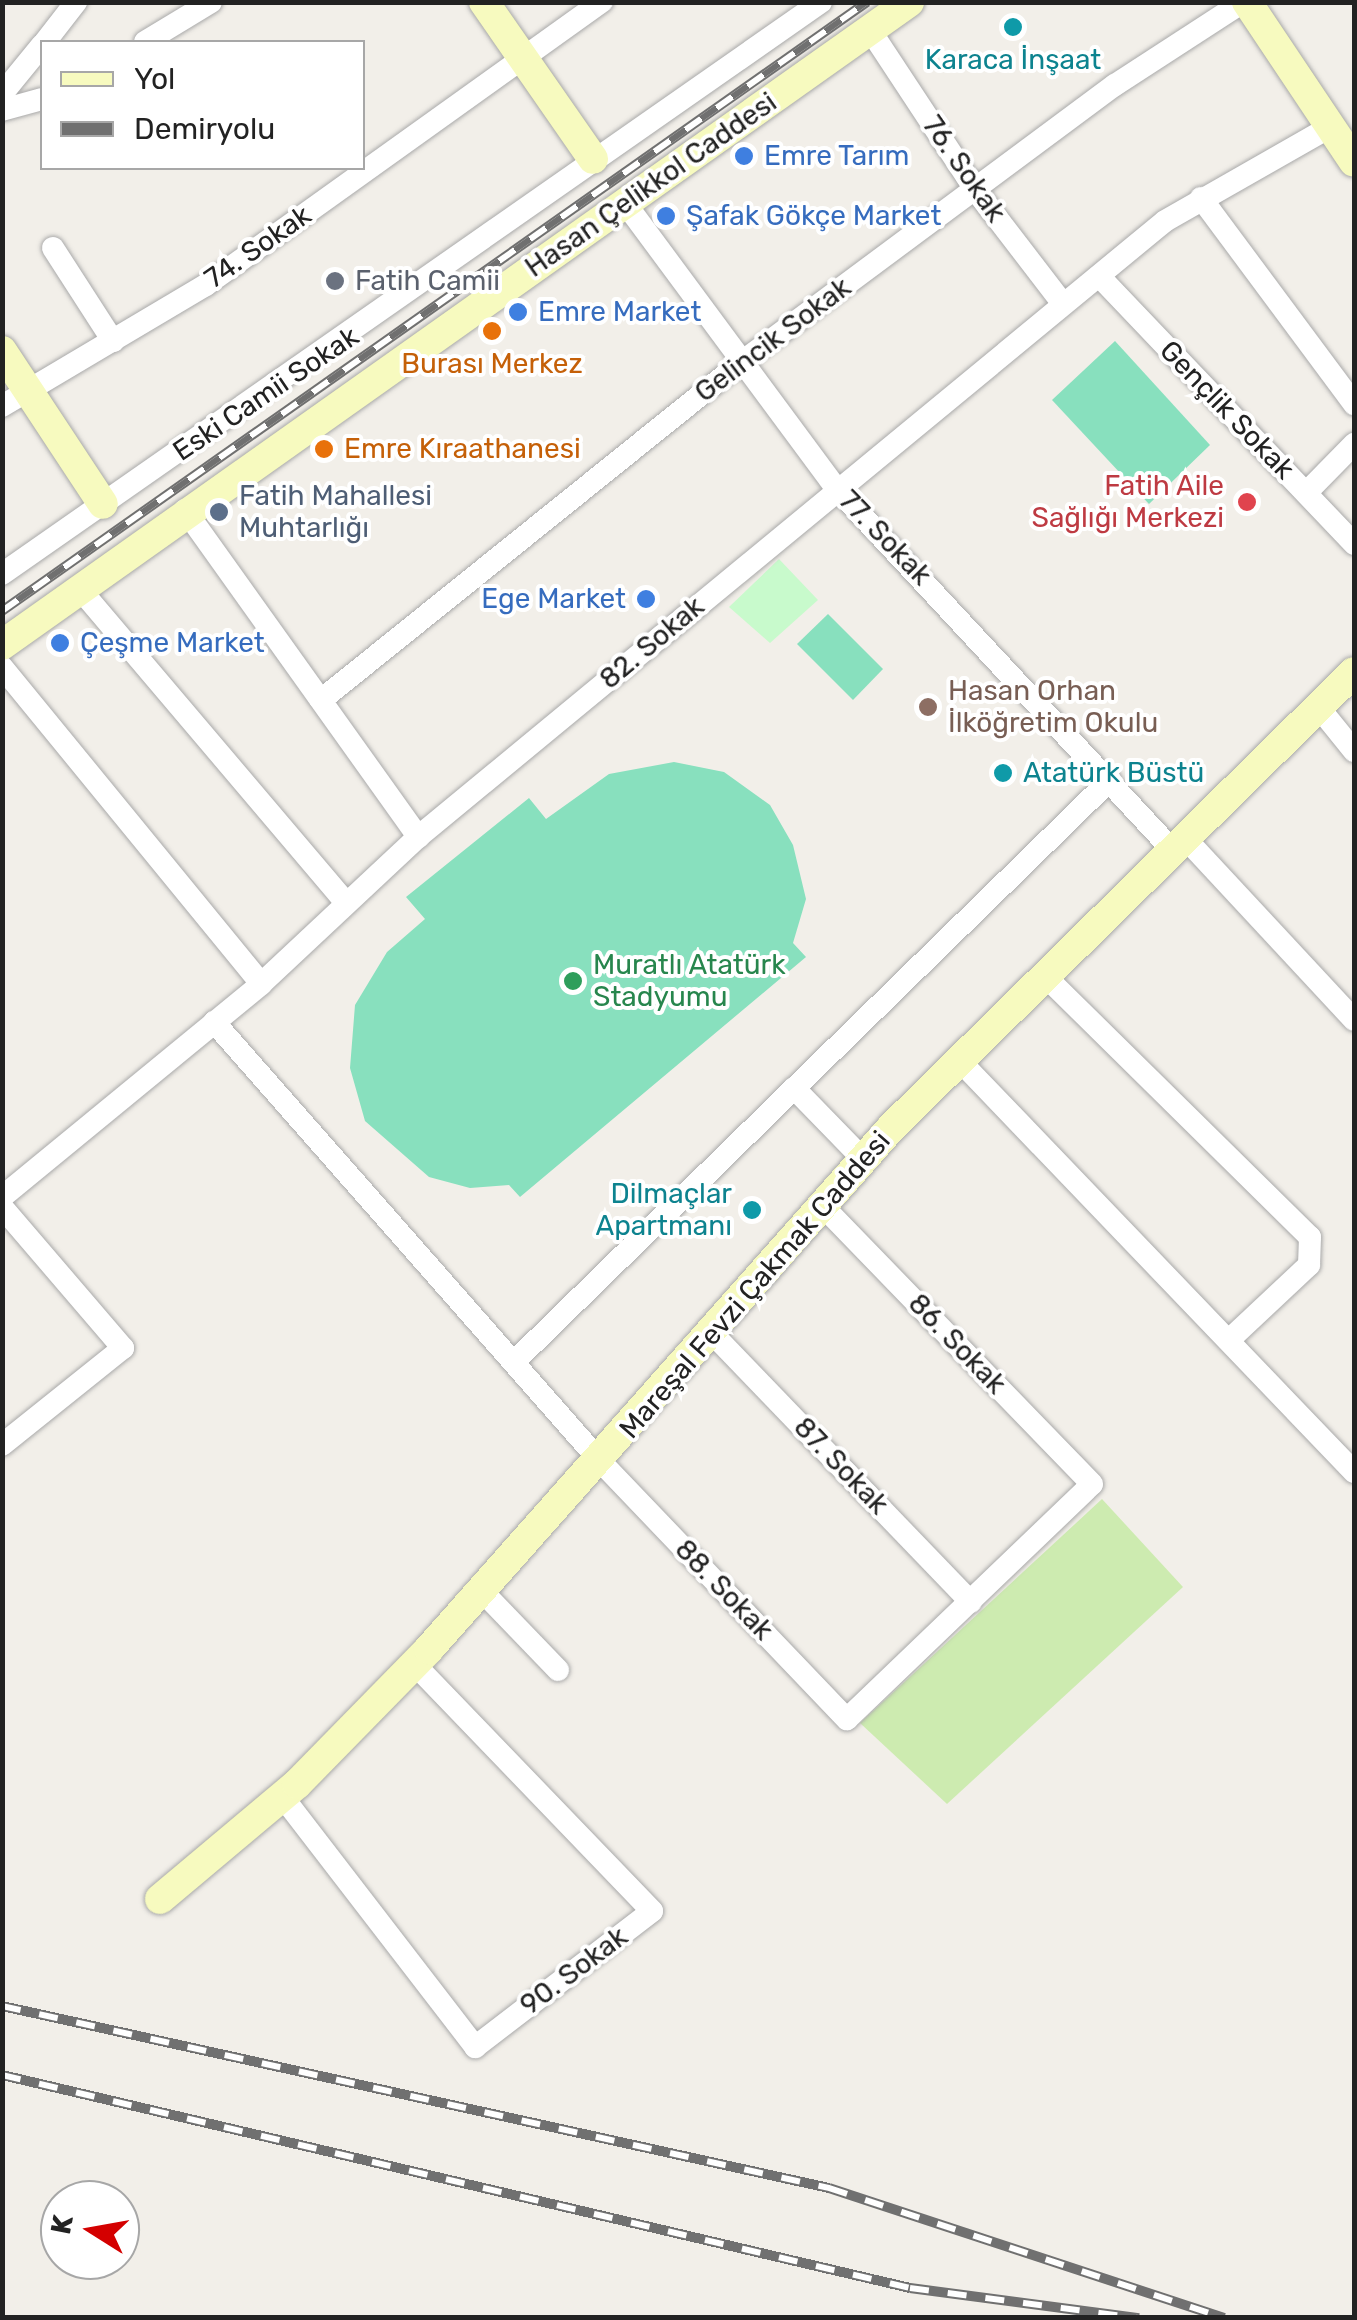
<!DOCTYPE html>
<meta charset="utf-8">
<style>
body{margin:0}
#map{position:relative;width:1357px;height:2320px;overflow:hidden;background:#f2efe9;font-family:Rubik,sans-serif}
div>[style]{position:absolute}
[style*='--x']{left:calc(var(--x)*1px);top:calc(var(--y)*1px);width:calc(var(--w)*1px);rotate:calc(var(--a)*1deg)}
.grass>*{inset:0;background:#cdebb0}
.park>*{inset:0;background:#c8facc}
.pitch>*{inset:0;background:#88e0be}
.roads{filter:drop-shadow(0 0 2px #a9a9a9) drop-shadow(0 0 2px #a9a9a9)}
.street>*{height:22px;margin:-11px;padding:0 11px;transform-origin:11px;border-radius:11px;background:#fff}
.secondary>*{height:30px;margin:-15px;padding:0 15px;transform-origin:15px;border-radius:15px;background:#f7fabf}
.rail>*{height:10px;margin-top:-5px;transform-origin:0;background:repeating-linear-gradient(90deg,#fff 0 19px,#707070 0 38px);box-sizing:border-box;border-block:2px solid #707070}
.dots>*{width:28px;height:28px;translate:-50% -50%;box-sizing:border-box;border:5px solid #fff;border-radius:50%}
span{translate:-50% -50%;white-space:nowrap;text-align:center;line-height:1.15;-webkit-text-stroke:8px #fff;paint-order:stroke}
.culture-label{font-size:28px;color:#0d838f}
.left{translate:0 -50%;text-align:left}
.right{translate:-100% -50%;text-align:right}
.shop-label{font-size:28px;color:#366cbe}
.street-label{font-size:28px;color:#222}
.worship-label{font-size:28px;color:#5b616d}
.food-label{font-size:28px;color:#c56008}
.health-label{font-size:28px;color:#be3a42}
.service-label{font-size:28px;color:#4e5e75}
.education-label{font-size:28px;color:#785e54}
.leisure-label{font-size:28px;color:#27864d}
.frame{position:absolute;inset:0;border:5px solid #222;pointer-events:none}
.legend{position:absolute;left:40px;top:40px;width:325px;height:130px;box-sizing:border-box;background:#fff;border:2px solid #a7a7a7;margin:0;padding:12px 18px;list-style:none;font-size:30px;color:#222}
.legend li{display:flex;align-items:center;gap:20px;height:50px}
.legend b{width:50px;border:2px solid #a7a7a7}
.north{position:absolute;left:40px;top:2180px;width:100px;height:100px;box-sizing:border-box;background:#fff;border:2px solid #a7a7a7;border-radius:50%;rotate:281deg;font-size:28px;font-weight:700;line-height:40px;text-align:center;color:#222}
.north::after{content:'';display:block;margin:auto;width:35px;height:45px;background:#d40000;clip-path:polygon(50% 0,100% 100%,50% 72%,0 100%)}
</style>
<div id="map">
<div class="grass">
<i style="clip-path:polygon(1102px 1499px,1183px 1587px,947px 1804px,860px 1723px)"></i>
</div>
<div class="park">
<i style="clip-path:polygon(779px 559px,818px 600px,770px 643px,729px 607px)"></i>
</div>
<div class="pitch">
<i style="clip-path:polygon(1115px 341px,1210px 445px,1149px 504px,1052px 400px)"></i>
<i style="clip-path:polygon(828px 614px,883px 669px,853px 700px,797px 644px)"></i>
<i style="clip-path:polygon(674px 762px,724px 772px,770px 805px,793px 845px,806px 899px,793px 943px,806px 957px,520px 1197px,509px 1185px,470px 1188px,429px 1177px,365px 1121px,350px 1068px,355px 1005px,387px 952px,425px 919px,406px 897px,529px 798px,546px 819px,609px 774px)"></i>
</div>
<div class="roads">
<div class="street">
<i style="--x:870;--y:30;--w:189;--a:56.6"></i>
<i style="--x:974;--y:188;--w:146;--a:52.5"></i>
<i style="--x:45;--y:42;--w:51;--a:-52.2"></i>
<i style="--x:145;--y:42;--w:77;--a:-31.2"></i>
<i style="--x:2;--y:94;--w:63;--a:-50.8"></i>
<i style="--x:2;--y:110;--w:41;--a:-15.4"></i>
<i style="--x:1201;--y:198;--w:257;--a:53.4"></i>
<i style="--x:625;--y:203;--w:356;--a:53.5"></i>
<i style="--x:837;--y:489;--w:492;--a:47.1"></i>
<i style="--x:53;--y:248;--w:111;--a:57.2"></i>
<i style="--x:1099;--y:276;--w:370;--a:46.4"></i>
<i style="--x:2;--y:406;--w:237;--a:-30.7"></i>
<i style="--x:206;--y:285;--w:487;--a:-35.6"></i>
<i style="--x:1306;--y:493;--w:69;--a:-45.6"></i>
<i style="--x:185;--y:510;--w:402;--a:54.5"></i>
<i style="--x:2;--y:574;--w:999;--a:-34.93"></i>
<i style="--x:79;--y:588;--w:409;--a:49.7"></i>
<i style="--x:2;--y:667;--w:409;--a:50.7"></i>
<i style="--x:321;--y:700;--w:536;--a:-38.79"></i>
<i style="--x:739;--y:364;--w:468;--a:-36.6"></i>
<i style="--x:1115;--y:85;--w:153;--a:-33"></i>
<i style="--x:1320;--y:709;--w:54;--a:51"></i>
<i style="--x:1185;--y:838;--w:248;--a:47.1"></i>
<i style="--x:1045;--y:976;--w:372;--a:44.6"></i>
<i style="--x:1310;--y:1237;--w:28;--a:92"></i>
<i style="--x:1309;--y:1265;--w:110;--a:136.8"></i>
<i style="--x:214;--y:1022;--w:586;--a:48.67"></i>
<i style="--x:601;--y:1462;--w:356;--a:46.3"></i>
<i style="--x:847;--y:1719;--w:339;--a:-43.8"></i>
<i style="--x:1092;--y:1484;--w:390;--a:-134.1"></i>
<i style="--x:958;--y:1059;--w:572;--a:46.2"></i>
<i style="--x:794;--y:1088;--w:99;--a:45.8"></i>
<i style="--x:2;--y:1197;--w:335;--a:-39.4"></i>
<i style="--x:261;--y:984;--w:215;--a:-43.1"></i>
<i style="--x:418;--y:837;--w:968;--a:-39.51"></i>
<i style="--x:1165;--y:221;--w:190;--a:-29.7"></i>
<i style="--x:2;--y:1207;--w:186;--a:49.4"></i>
<i style="--x:123;--y:1348;--w:155;--a:141.3"></i>
<i style="--x:710;--y:1331;--w:376;--a:46.1"></i>
<i style="--x:514;--y:1362;--w:833;--a:-44.32"></i>
<i style="--x:481;--y:1590;--w:111;--a:46.1"></i>
<i style="--x:282;--y:1796;--w:317;--a:52.4"></i>
<i style="--x:475;--y:2047;--w:223;--a:-37.5"></i>
<i style="--x:652;--y:1911;--w:343;--a:-133.9"></i>
</div>
<div class="secondary">
<i style="--x:484;--y:2;--w:191;--a:55.2"></i>
<i style="--x:1247;--y:2;--w:192;--a:56.2"></i>
<i style="--x:2;--y:351;--w:183;--a:56.6"></i>
<i style="--x:2;--y:645;--w:1112;--a:-35.33"></i>
<i style="--x:160;--y:1899;--w:179;--a:-40"></i>
<i style="--x:297;--y:1784;--w:189;--a:-45.6"></i>
<i style="--x:429;--y:1649;--w:698;--a:-48.43"></i>
<i style="--x:892;--y:1127;--w:648;--a:-44.56"></i>
</div>
</div>
<div class="rail">
<i style="--x:2;--y:611;--w:1058;--a:-35.15"></i>
<i style="--x:2;--y:2006;--w:847;--a:12.41"></i>
<i style="--x:829;--y:2188;--w:416;--a:18.2"></i>
<i style="--x:2;--y:2075;--w:933;--a:13.2"></i>
<i style="--x:910;--y:2288;--w:231;--a:7.5"></i>
</div>
<div class="dots">
<i style="left:1013px;top:27px;background:#0f9aa8"></i>
<i style="left:744px;top:156px;background:#3f7fe0"></i>
<i style="left:666px;top:216px;background:#3f7fe0"></i>
<i style="left:335px;top:281px;background:#6b7280"></i>
<i style="left:518px;top:312px;background:#3f7fe0"></i>
<i style="left:492px;top:331px;background:#e8710a"></i>
<i style="left:324px;top:449px;background:#e8710a"></i>
<i style="left:1247px;top:502px;background:#e0444e"></i>
<i style="left:219px;top:512px;background:#5c6f8a"></i>
<i style="left:646px;top:599px;background:#3f7fe0"></i>
<i style="left:60px;top:643px;background:#3f7fe0"></i>
<i style="left:928px;top:707px;background:#8d6e63"></i>
<i style="left:1003px;top:773px;background:#0f9aa8"></i>
<i style="left:573px;top:981px;background:#2e9e5b"></i>
<i style="left:752px;top:1210px;background:#0f9aa8"></i>
</div>
<div class="culture-label">
<span style="left:1013px;top:60px">Karaca İnşaat</span>
<span class="left" style="left:1023px;top:773px">Atatürk Büstü</span>
<span class="right" style="left:732px;top:1210px">Dilmaçlar<br>Apartmanı</span>
</div>
<div class="shop-label">
<span class="left" style="left:764px;top:156px">Emre Tarım</span>
<span class="left" style="left:686px;top:216px">Şafak Gökçe Market</span>
<span class="left" style="left:538px;top:312px">Emre Market</span>
<span class="right" style="left:626px;top:599px">Ege Market</span>
<span class="left" style="left:80px;top:643px">Çeşme Market</span>
</div>
<div class="street-label">
<span style="left:964px;top:169px;rotate:55deg">76. Sokak</span>
<span style="left:651px;top:185px;rotate:-35deg">Hasan Çelikkol Caddesi</span>
<span style="left:258px;top:247px;rotate:-35deg">74. Sokak</span>
<span style="left:773px;top:340px;rotate:-37deg">Gelincik Sokak</span>
<span style="left:266px;top:394px;rotate:-34deg">Eski Camii Sokak</span>
<span style="left:1227px;top:410px;rotate:46deg">Gençlik Sokak</span>
<span style="left:885px;top:538px;rotate:46deg">77. Sokak</span>
<span style="left:652px;top:643px;rotate:-40deg">82. Sokak</span>
<span style="left:755px;top:1285px;rotate:-49deg">Mareşal Fevzi Çakmak Caddesi</span>
<span style="left:957px;top:1344px;rotate:46deg">86. Sokak</span>
<span style="left:841px;top:1466px;rotate:46deg">87. Sokak</span>
<span style="left:724px;top:1590px;rotate:46deg">88. Sokak</span>
<span style="left:574px;top:1971px;rotate:-37deg">90. Sokak</span>
</div>
<div class="worship-label">
<span class="left" style="left:355px;top:281px">Fatih Camii</span>
</div>
<div class="food-label">
<span style="left:492px;top:364px">Burası Merkez</span>
<span class="left" style="left:344px;top:449px">Emre Kıraathanesi</span>
</div>
<div class="health-label">
<span class="right" style="left:1224px;top:502px">Fatih Aile<br>Sağlığı Merkezi</span>
</div>
<div class="service-label">
<span class="left" style="left:239px;top:512px">Fatih Mahallesi<br>Muhtarlığı</span>
</div>
<div class="education-label">
<span class="left" style="left:948px;top:707px">Hasan Orhan<br>İlköğretim Okulu</span>
</div>
<div class="leisure-label">
<span class="left" style="left:593px;top:981px">Muratlı Atatürk<br>Stadyumu</span>
</div>
<div class="frame"></div>
<ul class="legend">
<li><b style="height:12px;background:#f7fabf"></b>Yol</li>
<li><b style="height:12px;background:#707070"></b>Demiryolu</li>
</ul>
<div class="north">K</div>
</div>
